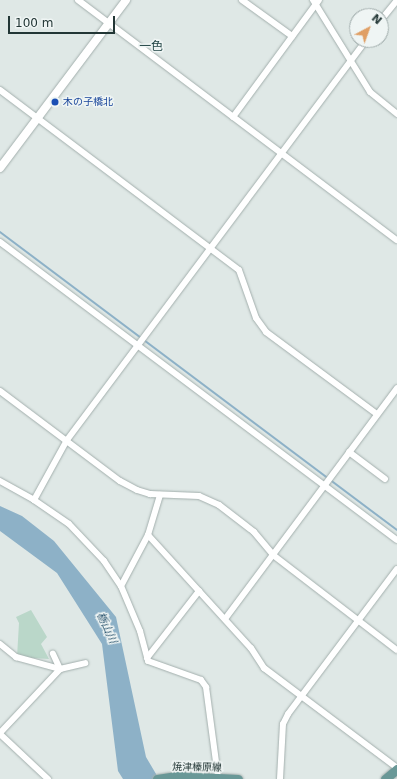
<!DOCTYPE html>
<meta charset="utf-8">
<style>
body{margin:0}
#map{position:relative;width:397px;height:779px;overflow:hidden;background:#dfe8e6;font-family:"DejaVu Sans","Noto Sans JP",sans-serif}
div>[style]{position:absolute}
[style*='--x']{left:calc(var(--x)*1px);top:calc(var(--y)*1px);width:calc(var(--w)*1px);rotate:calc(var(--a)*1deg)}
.green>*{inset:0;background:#bad7c9}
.water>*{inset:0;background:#8db1c7}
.stream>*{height:2px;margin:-1px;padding:0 1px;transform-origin:1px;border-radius:1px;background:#8db1c7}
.roads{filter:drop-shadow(0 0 1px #a3afad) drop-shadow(0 0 1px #a3afad)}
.street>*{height:6px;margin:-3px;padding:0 3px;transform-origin:3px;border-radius:3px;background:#fff}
.secondary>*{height:8px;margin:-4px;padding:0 4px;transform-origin:4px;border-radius:4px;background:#fff}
.primary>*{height:9px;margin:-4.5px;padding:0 4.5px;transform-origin:4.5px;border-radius:4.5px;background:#699897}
.dots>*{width:11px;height:11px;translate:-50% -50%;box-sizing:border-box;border:2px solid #eff5f4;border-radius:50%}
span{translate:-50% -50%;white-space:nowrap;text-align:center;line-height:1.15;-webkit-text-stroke:3px #eff5f4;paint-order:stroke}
.transit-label{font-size:10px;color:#164399}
.left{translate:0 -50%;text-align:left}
.street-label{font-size:10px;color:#223635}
.water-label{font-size:11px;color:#244f6a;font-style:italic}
.quarter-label{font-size:12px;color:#214545}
.north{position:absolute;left:349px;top:8px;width:40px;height:40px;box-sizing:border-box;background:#eff5f4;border:1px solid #9da9a8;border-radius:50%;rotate:41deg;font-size:11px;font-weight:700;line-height:16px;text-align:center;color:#223635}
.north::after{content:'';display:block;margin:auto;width:14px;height:18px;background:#e09f65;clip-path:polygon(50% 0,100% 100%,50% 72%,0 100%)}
.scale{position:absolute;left:8px;top:16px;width:107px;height:18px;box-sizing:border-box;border:2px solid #223635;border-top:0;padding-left:5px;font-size:12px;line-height:14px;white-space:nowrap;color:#223635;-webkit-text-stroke:3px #eff5f4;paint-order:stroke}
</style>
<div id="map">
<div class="green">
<i style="clip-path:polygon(31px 610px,47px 637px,41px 644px,49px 659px,17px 657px,19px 623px,16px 617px)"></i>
</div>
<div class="water">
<i style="clip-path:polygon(0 506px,22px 516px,54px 541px,116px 617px,146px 757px,159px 779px,123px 779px,118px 771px,102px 644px,57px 573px,0 531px)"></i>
</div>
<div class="stream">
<i style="--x:0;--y:232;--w:496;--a:36.9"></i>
</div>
<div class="roads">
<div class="street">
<i style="--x:78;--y:0;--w:399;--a:37"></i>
<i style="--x:242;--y:0;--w:62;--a:35.8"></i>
<i style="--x:313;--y:0;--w:108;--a:58.2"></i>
<i style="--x:370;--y:92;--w:35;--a:39"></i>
<i style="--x:381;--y:20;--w:26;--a:-51"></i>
<i style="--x:0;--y:90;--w:299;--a:37"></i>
<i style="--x:239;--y:270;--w:51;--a:70.5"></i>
<i style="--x:256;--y:318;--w:17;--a:54"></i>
<i style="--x:266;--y:332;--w:138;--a:36.5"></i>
<i style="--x:233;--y:117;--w:145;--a:-53.7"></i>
<i style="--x:0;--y:242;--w:496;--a:36.9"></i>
<i style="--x:0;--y:391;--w:150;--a:36.9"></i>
<i style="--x:120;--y:481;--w:19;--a:28"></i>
<i style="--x:137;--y:490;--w:14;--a:17"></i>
<i style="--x:150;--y:494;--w:49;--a:2.3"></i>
<i style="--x:199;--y:496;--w:22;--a:24"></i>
<i style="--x:219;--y:505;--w:44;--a:37.6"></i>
<i style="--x:254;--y:532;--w:30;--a:50"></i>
<i style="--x:273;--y:555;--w:156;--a:37.5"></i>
<i style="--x:349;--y:452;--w:45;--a:36.9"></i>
<i style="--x:0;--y:481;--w:39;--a:29"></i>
<i style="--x:34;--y:500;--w:42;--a:34.4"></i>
<i style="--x:69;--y:524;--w:51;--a:46.6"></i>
<i style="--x:104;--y:561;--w:30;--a:56"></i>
<i style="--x:121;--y:586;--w:49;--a:67.1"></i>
<i style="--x:140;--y:631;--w:31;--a:75"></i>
<i style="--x:148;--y:661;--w:56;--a:19.7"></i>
<i style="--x:201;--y:680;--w:9;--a:54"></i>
<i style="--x:206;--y:687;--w:91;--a:82.4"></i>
<i style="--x:34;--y:500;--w:68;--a:-61.2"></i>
<i style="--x:67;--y:440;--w:499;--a:-53.2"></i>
<i style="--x:148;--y:535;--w:153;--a:47.7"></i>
<i style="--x:251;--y:648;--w:24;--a:57"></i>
<i style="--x:264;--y:668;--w:166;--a:36.9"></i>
<i style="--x:121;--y:586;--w:58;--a:-62.1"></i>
<i style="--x:148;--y:535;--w:42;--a:-73.3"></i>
<i style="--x:225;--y:619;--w:288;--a:-53.3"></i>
<i style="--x:0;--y:644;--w:21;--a:39"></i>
<i style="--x:16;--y:657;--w:46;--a:15.3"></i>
<i style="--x:60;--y:669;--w:26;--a:-13"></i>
<i style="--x:147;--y:658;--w:85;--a:-52.2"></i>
<i style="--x:0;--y:733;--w:88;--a:-46.8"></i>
<i style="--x:60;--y:669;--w:17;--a:-115"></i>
<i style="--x:0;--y:734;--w:66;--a:43.2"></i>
<i style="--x:280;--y:779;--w:55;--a:-86.9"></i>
<i style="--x:283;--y:724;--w:11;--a:-63"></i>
<i style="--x:288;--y:714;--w:181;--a:-53.1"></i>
</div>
<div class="secondary">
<i style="--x:0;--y:168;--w:210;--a:-53.1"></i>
</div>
<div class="primary">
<i style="--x:157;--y:779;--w:20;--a:-9"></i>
<i style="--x:177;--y:776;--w:61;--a:2.8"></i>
<i style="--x:385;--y:779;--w:16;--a:-40"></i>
</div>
</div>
<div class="dots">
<i style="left:55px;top:102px;background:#1a4fb4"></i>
</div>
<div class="transit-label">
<span class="left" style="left:63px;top:102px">木の子橋北</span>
</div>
<div class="street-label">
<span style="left:197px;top:767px;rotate:1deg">焼津榛原線</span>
</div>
<div class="water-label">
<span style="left:106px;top:628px;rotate:66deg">栃山川</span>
</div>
<div class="quarter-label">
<span style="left:151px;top:47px">一色</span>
</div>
<div class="north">N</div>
<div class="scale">100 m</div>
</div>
